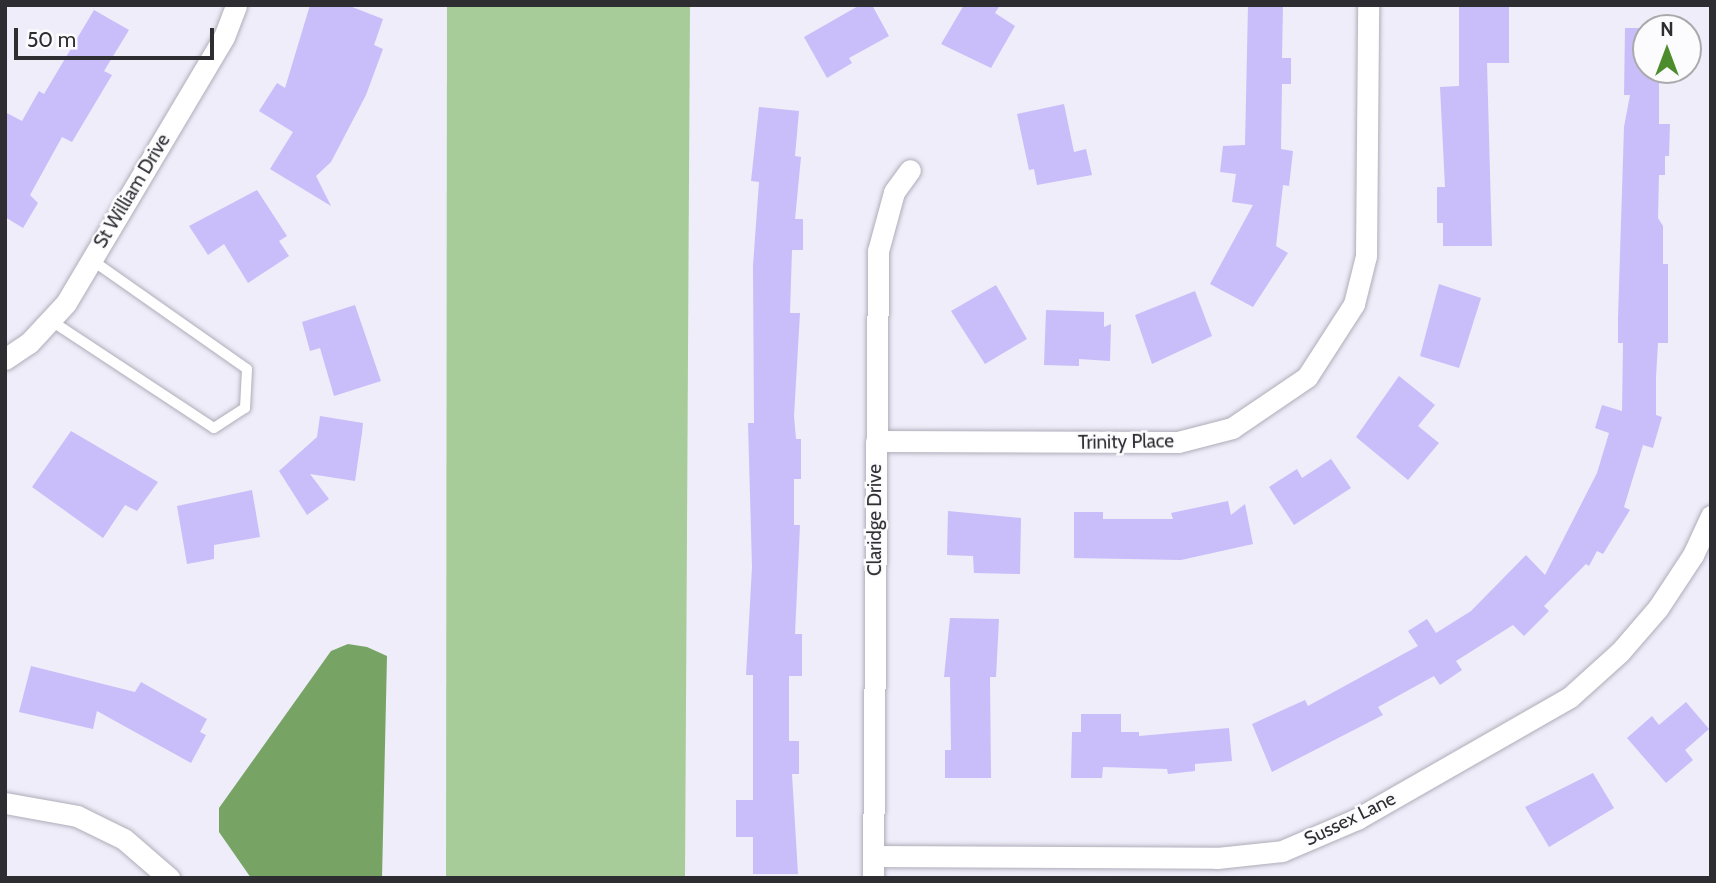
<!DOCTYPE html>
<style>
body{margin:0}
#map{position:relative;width:1716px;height:883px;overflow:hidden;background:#eeedf9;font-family:Cabin,sans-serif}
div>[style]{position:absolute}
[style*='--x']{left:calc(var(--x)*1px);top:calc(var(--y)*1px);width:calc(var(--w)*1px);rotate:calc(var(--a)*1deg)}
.green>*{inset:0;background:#a7cc99}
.water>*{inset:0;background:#77a464}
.building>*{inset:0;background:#c9befa}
.roads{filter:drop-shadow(0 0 2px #afadb9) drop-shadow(0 0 2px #afadb9)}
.lane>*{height:10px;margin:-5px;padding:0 5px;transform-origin:5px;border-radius:5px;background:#fff}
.street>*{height:21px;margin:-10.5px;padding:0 10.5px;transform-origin:10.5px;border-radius:10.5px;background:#fff}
span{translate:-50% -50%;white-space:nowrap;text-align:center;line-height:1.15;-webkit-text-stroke:5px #fcfbfe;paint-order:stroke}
.street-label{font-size:19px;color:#2e2d32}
.frame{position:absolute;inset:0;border:7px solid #2e2d32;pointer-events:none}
.north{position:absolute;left:1632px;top:14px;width:70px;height:70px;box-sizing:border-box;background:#fcfbfe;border:2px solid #aaa9ac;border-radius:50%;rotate:0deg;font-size:19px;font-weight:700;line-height:28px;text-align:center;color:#2e2d32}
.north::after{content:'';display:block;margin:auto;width:24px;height:32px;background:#4d8c2d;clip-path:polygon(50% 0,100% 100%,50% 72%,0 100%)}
.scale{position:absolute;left:14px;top:28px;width:200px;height:32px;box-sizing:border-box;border:4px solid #2e2d32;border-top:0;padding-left:9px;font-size:21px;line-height:24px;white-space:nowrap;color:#2e2d32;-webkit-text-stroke:5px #fcfbfe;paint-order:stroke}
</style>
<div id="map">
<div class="green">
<i style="clip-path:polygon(447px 5px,690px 5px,685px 878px,446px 878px)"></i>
</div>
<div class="water">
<i style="clip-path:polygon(348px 644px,367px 647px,387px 656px,382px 878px,251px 878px,219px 832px,219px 808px,331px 651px)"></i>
</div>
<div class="building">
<i style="clip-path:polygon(310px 5px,347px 5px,383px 19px,374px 45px,383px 49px,366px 95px,331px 162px,316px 176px,331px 206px,270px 169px,293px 132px,259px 111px,277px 83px,285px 88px)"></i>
<i style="clip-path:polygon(860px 5px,872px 5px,889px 36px,849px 58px,852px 63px,827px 78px,804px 37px)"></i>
<i style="clip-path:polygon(964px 5px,1000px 5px,995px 13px,1015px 26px,991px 68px,941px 44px)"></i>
<i style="clip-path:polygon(1248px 5px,1283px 5px,1282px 58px,1291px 58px,1291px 84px,1282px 84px,1281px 149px,1293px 151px,1289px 186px,1283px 185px,1276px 246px,1288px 253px,1253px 307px,1210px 284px,1253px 205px,1232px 202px,1236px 174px,1220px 172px,1223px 146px,1245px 145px)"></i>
<i style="clip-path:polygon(1459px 5px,1509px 5px,1509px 63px,1487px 63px,1492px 246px,1443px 246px,1443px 223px,1437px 223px,1437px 187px,1445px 187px,1440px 87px,1459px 86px)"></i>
<i style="clip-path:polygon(94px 10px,129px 30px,104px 71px,112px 75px,72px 142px,62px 137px,30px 195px,38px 203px,23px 228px,5px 217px,5px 112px,22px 121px,39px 91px,44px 94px)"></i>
<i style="clip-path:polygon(1625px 28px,1646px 28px,1646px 70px,1659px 70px,1659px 124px,1670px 124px,1669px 156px,1665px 156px,1665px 175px,1659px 175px,1658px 218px,1663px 226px,1663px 264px,1668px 264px,1668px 343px,1658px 343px,1656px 377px,1656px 415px,1662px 417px,1653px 448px,1643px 445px,1624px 507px,1630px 510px,1603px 554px,1597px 551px,1589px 566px,1586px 564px,1544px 606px,1549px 611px,1524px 636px,1513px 625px,1456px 661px,1462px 670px,1440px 685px,1434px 676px,1378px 707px,1383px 715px,1272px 772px,1252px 724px,1305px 700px,1308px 706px,1418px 646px,1408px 631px,1427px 619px,1436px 633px,1471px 611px,1526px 555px,1545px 575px,1597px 473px,1609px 433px,1595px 428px,1602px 405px,1622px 411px,1623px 343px,1618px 343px,1618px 318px,1624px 127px,1630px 95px,1624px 95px)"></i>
<i style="clip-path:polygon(1064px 104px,1074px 152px,1086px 149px,1092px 175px,1037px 185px,1034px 169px,1029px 170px,1017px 114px)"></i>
<i style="clip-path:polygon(759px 107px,799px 111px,795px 156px,801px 157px,795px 219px,803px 219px,803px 250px,792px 250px,790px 313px,800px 313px,794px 416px,796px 439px,801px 439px,801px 479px,794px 479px,794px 525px,800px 525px,795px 634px,802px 634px,802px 676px,789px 676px,789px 741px,799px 741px,799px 774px,792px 774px,798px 874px,753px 874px,753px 837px,736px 837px,736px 800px,753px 800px,753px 675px,746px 675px,752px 567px,748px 423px,754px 423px,753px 266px,759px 182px,751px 181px)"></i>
<i style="clip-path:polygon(257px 190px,287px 236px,279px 241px,289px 256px,248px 283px,224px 244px,208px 255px,189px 226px)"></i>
<i style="clip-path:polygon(1439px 284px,1481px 298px,1459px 368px,1420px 356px)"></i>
<i style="clip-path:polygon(996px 285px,1027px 339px,985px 364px,951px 311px)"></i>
<i style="clip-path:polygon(1195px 291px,1212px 336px,1152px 364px,1135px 315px)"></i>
<i style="clip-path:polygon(355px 305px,381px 381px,334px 396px,320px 348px,310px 351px,302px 322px)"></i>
<i style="clip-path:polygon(1046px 310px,1104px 312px,1104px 327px,1111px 324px,1110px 361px,1079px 359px,1079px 366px,1044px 365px)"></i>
<i style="clip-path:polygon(1399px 376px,1435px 405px,1418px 426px,1439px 443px,1408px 480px,1356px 437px)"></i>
<i style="clip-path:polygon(320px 416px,363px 423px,362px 433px,355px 481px,310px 474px,329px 499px,307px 515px,279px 471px,317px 437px)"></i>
<i style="clip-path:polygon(71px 431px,158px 482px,137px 511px,125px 505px,103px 538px,32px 487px)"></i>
<i style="clip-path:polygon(1331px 459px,1351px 488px,1294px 525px,1269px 487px,1297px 469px,1302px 478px)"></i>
<i style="clip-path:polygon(252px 490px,260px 537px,214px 545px,214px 559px,187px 564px,177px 506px)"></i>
<i style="clip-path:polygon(1228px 501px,1231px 515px,1245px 504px,1253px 544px,1181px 560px,1074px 558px,1074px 512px,1103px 512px,1103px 519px,1173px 519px,1171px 513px)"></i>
<i style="clip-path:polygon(948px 511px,1021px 518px,1020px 574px,974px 573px,973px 556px,947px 555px)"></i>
<i style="clip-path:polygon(950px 618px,999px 619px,996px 677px,990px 677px,991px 778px,945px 778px,945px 750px,951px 750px,950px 677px,944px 677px)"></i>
<i style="clip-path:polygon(31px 666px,135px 692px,141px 682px,207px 719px,200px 732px,206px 735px,191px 763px,97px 711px,93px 729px,19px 712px)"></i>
<i style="clip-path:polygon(1686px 702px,1709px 729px,1685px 750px,1693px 760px,1666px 783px,1627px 738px,1652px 716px,1659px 725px)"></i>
<i style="clip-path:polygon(1081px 714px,1121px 714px,1121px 732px,1139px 732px,1139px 736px,1229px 728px,1232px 761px,1195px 764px,1195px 771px,1168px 774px,1167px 769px,1103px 767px,1102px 778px,1071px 778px,1072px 732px,1081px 732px)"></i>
<i style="clip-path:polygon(1593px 773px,1614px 808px,1549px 847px,1525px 807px)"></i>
</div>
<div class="roads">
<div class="lane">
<i style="--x:50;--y:320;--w:196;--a:33.4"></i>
<i style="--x:214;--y:428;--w:37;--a:-33"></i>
<i style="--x:245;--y:408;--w:39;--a:-87"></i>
<i style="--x:247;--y:369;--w:189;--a:-144.9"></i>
</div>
<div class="street">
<i style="--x:5;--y:359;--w:29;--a:-34"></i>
<i style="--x:29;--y:343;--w:54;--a:-47.2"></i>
<i style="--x:66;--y:303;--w:309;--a:-59.3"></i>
<i style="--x:224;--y:37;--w:34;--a:-69"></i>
<i style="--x:876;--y:441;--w:302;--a:0.2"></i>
<i style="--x:1178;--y:442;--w:56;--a:-14.5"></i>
<i style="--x:1232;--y:428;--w:91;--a:-34.2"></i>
<i style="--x:1307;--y:377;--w:87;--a:-57.2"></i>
<i style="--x:1354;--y:304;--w:49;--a:-76"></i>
<i style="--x:1366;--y:256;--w:251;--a:-89.5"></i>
<i style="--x:5;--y:803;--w:73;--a:10.2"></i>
<i style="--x:77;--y:816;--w:52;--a:26.1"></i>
<i style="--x:124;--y:839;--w:60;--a:40.9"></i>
<i style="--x:873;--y:856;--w:344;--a:0.3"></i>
<i style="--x:1217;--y:858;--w:65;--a:-6.1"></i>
<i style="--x:1282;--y:851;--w:82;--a:-23.1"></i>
<i style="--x:1357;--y:819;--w:245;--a:-29.8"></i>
<i style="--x:1570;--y:697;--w:67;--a:-42"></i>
<i style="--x:1620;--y:652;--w:58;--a:-49.2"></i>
<i style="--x:1658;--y:608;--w:64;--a:-56.6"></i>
<i style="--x:1693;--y:555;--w:43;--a:-65.2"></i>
<i style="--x:873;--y:878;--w:627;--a:-89.54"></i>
<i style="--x:878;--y:251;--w:61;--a:-74.8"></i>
<i style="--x:894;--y:192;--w:27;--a:-54"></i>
</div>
</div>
<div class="street-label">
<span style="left:132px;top:191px;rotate:-59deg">St William Drive</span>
<span style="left:1126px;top:442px;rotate:-1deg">Trinity Place</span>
<span style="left:875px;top:520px;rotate:-90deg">Claridge Drive</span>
<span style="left:1350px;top:819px;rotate:-26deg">Sussex Lane</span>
</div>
<div class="frame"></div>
<div class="north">N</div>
<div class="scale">50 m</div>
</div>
